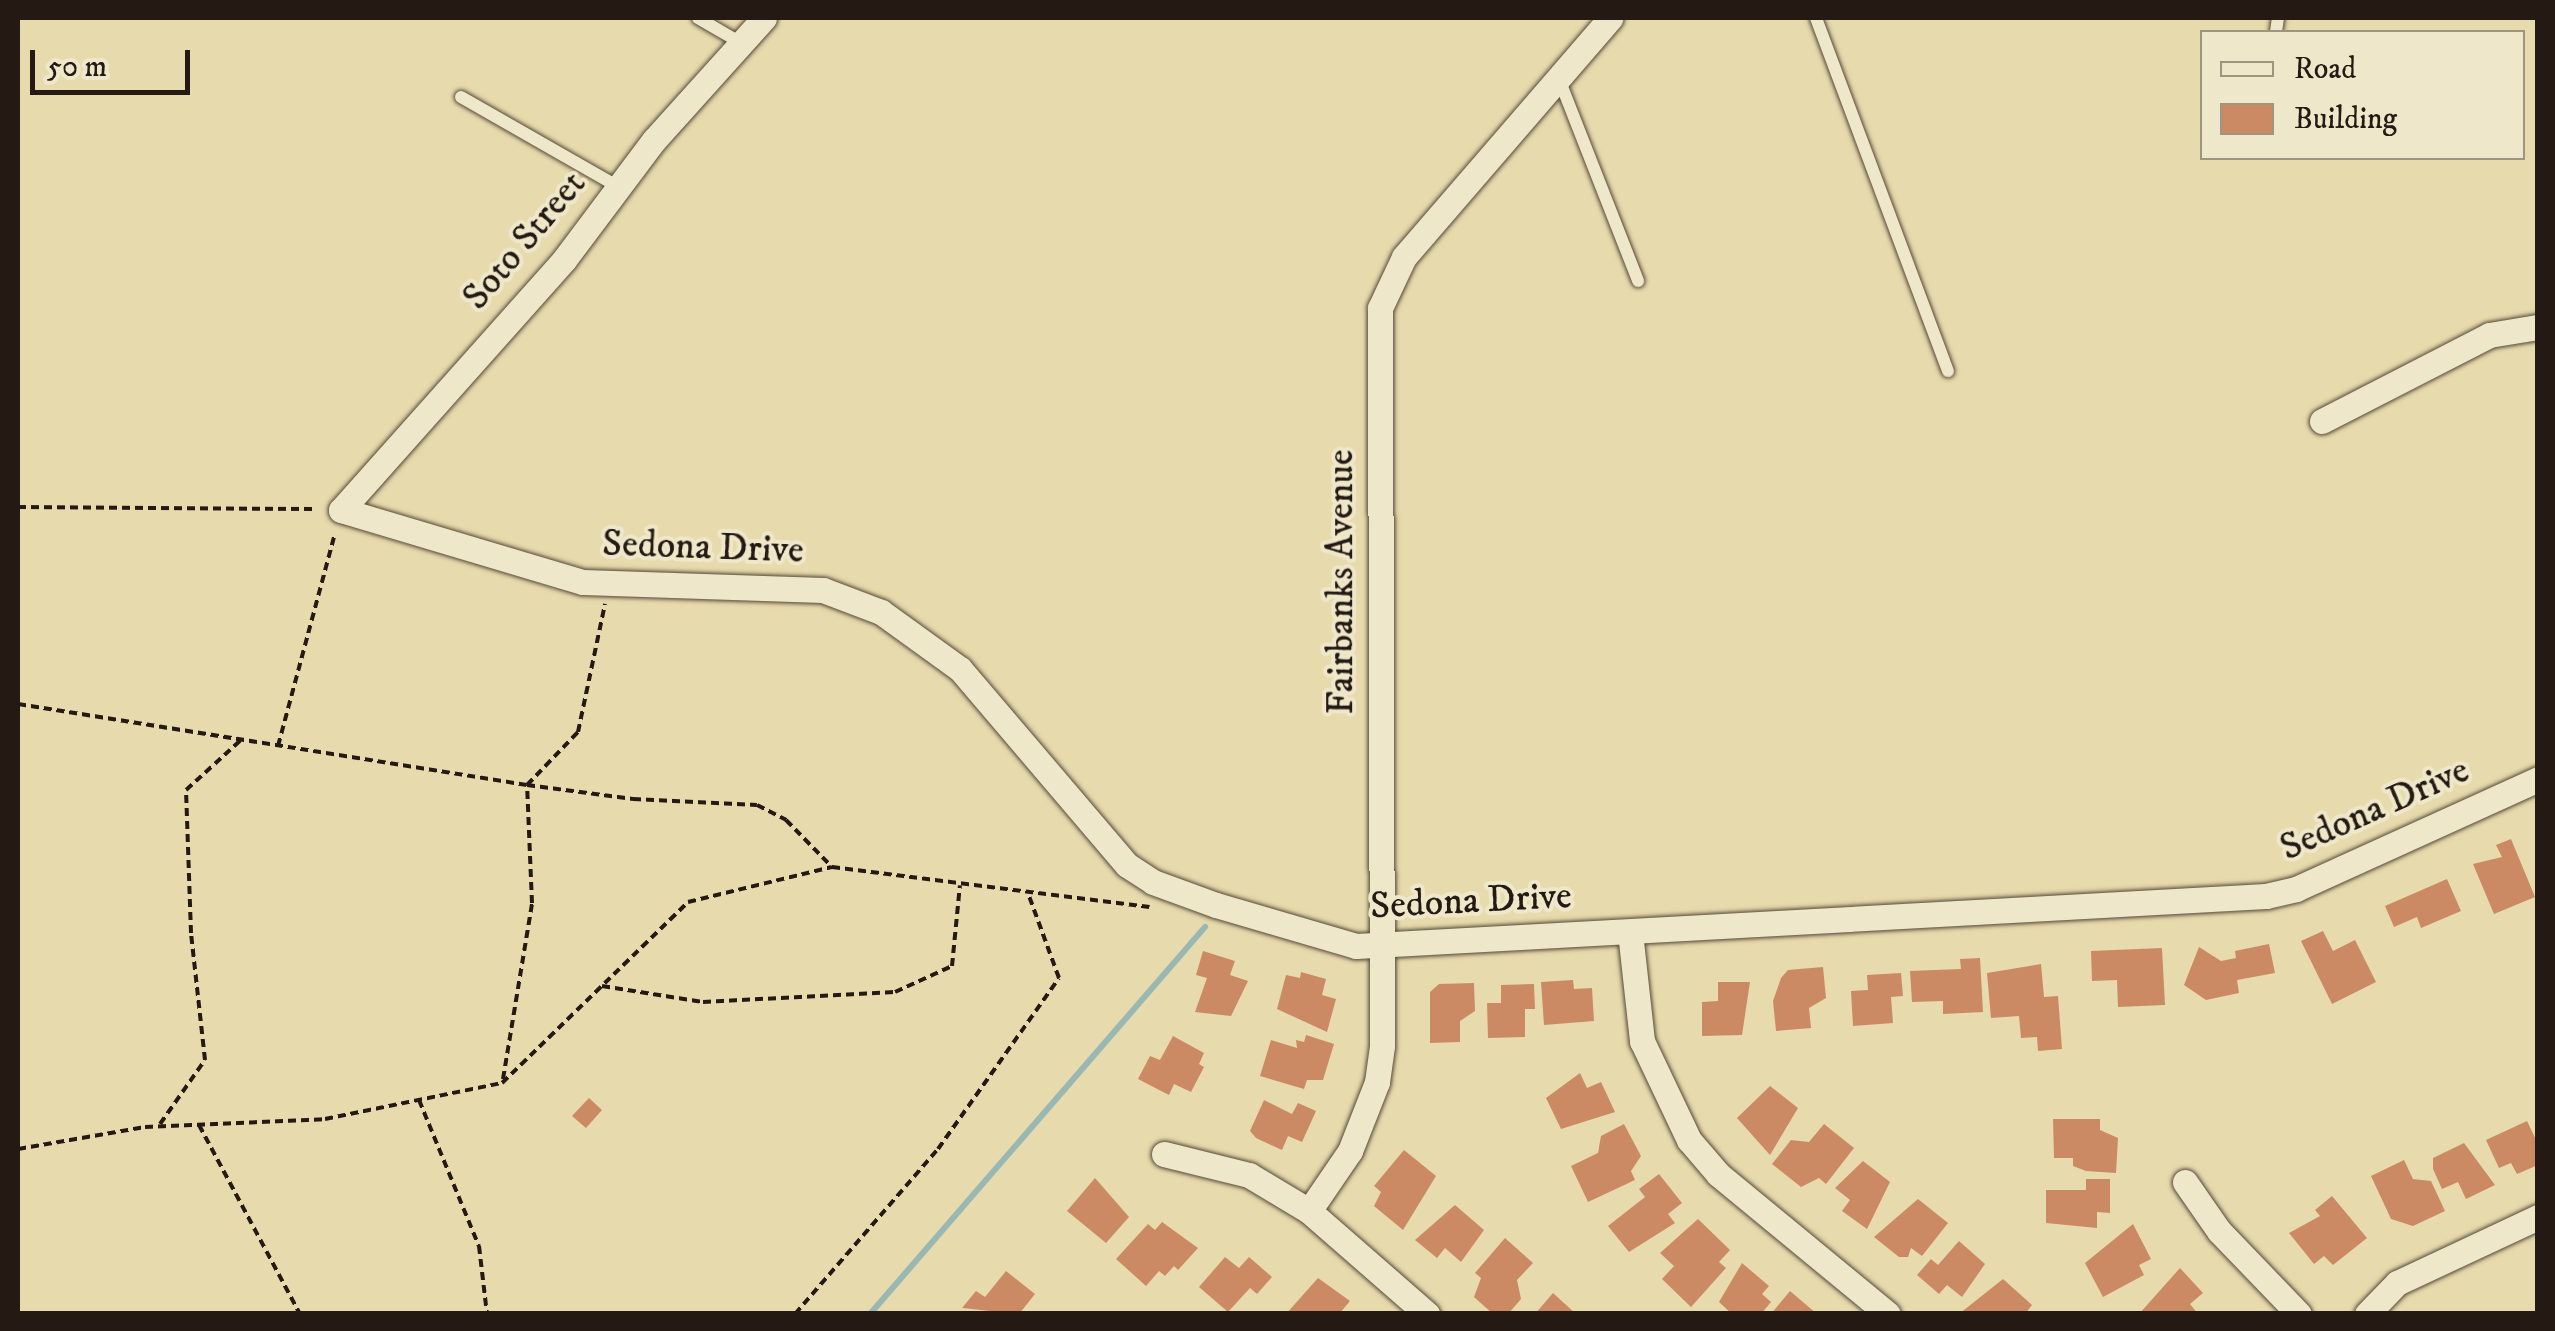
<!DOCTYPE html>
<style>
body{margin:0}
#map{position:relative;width:2555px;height:1331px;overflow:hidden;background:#e7daac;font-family:"IM FELL DW Pica",serif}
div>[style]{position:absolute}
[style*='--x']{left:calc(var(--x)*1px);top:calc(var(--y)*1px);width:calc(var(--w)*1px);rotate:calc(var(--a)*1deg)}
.stream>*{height:6px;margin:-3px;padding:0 3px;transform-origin:3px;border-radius:3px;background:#9ab8b3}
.building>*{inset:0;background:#cc8a64}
.path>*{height:4px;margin-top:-2px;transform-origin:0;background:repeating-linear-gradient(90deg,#241913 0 8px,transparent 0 13px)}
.roads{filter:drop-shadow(0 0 2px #554939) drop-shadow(0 0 2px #554939)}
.service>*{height:12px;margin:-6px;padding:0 6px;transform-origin:6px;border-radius:6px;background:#efe7c9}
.minor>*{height:25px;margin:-12.5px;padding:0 12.5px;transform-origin:12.5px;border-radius:12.5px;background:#efe7c9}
span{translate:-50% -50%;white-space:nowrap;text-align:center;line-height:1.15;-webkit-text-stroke:8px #efe7c9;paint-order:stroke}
.street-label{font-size:38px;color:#241913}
.frame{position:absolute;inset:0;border:20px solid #241913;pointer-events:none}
.legend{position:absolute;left:2200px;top:30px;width:325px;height:130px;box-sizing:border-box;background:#efe7c9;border:2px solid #9e9580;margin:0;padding:12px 18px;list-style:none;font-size:30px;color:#241913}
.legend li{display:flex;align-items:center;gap:20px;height:50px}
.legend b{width:50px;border:2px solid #9e9580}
.scale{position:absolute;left:30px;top:50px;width:160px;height:45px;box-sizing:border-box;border:5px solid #241913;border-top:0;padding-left:12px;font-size:30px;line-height:35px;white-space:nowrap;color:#241913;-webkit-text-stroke:8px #efe7c9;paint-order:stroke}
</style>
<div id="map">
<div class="stream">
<i style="--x:870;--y:1314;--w:512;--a:-49.12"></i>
</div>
<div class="building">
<i style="clip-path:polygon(2511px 839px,2535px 897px,2494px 914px,2473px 864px,2502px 857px,2496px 845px)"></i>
<i style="clip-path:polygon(2447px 879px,2461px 911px,2421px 928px,2417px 917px,2394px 927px,2385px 906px)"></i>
<i style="clip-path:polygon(2323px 931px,2333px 951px,2355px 940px,2376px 982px,2332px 1004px,2301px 941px)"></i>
<i style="clip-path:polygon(2269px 944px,2275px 973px,2237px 980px,2239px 993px,2206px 1000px,2184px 985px,2199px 947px,2221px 961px,2236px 958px,2235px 951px)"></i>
<i style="clip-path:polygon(2162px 948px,2165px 1005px,2118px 1007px,2117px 980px,2092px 981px,2091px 951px)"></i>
<i style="clip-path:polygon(1203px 951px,1235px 961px,1230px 975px,1248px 981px,1231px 1016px,1195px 1012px,1207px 978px,1196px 975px)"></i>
<i style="clip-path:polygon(1980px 958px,1983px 1012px,1943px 1014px,1943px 1001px,1912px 1002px,1910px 971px,1961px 969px,1960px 959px)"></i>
<i style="clip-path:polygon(2041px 964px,2044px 997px,2058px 996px,2062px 1049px,2038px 1051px,2037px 1037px,2021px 1038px,2019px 1016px,1991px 1018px,1987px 973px)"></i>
<i style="clip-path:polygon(1823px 967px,1826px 998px,1809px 1008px,1811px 1028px,1776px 1031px,1773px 1001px,1781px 978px,1788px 970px)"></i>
<i style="clip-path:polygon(1301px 972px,1326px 979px,1322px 995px,1336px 999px,1327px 1032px,1277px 1009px,1286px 975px,1300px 978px)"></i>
<i style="clip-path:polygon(1901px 973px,1903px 996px,1891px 997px,1893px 1023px,1853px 1026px,1851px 991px,1868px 990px,1867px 975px)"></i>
<i style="clip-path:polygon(1573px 980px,1574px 989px,1592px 988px,1594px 1021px,1544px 1025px,1541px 982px)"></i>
<i style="clip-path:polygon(1718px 982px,1750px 982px,1742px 1035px,1702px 1036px,1702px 1002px,1718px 1001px)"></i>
<i style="clip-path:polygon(1474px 983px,1475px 1011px,1460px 1021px,1460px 1042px,1430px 1043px,1430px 992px,1439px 984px)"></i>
<i style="clip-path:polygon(1534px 984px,1535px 1009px,1525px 1009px,1525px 1037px,1488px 1038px,1487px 1003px,1501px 1003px,1501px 985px)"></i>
<i style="clip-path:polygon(1306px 1035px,1334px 1044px,1323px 1080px,1307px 1080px,1304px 1089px,1260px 1076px,1271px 1040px,1297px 1048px,1296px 1040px,1304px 1042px)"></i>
<i style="clip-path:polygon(1173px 1036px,1204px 1053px,1199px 1064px,1204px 1067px,1191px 1092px,1174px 1084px,1169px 1095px,1138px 1079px,1150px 1056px,1160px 1060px)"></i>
<i style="clip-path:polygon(1580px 1073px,1587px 1088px,1601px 1082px,1615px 1112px,1561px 1129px,1546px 1098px)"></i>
<i style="clip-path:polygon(1770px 1086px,1798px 1108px,1770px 1155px,1737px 1118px)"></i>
<i style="clip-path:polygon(589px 1098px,602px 1110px,586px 1128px,572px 1116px)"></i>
<i style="clip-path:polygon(1264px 1100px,1292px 1114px,1298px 1103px,1316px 1111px,1302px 1142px,1288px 1136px,1282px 1150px,1256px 1138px,1250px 1131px)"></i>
<i style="clip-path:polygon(2053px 1119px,2100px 1119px,2100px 1130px,2118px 1138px,2116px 1173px,2086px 1171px,2073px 1166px,2073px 1158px,2054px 1158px)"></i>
<i style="clip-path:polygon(2527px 1121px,2538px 1144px,2538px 1165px,2517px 1174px,2511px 1163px,2499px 1168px,2486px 1140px)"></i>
<i style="clip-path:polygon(1624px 1124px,1641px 1156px,1631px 1171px,1635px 1180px,1588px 1202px,1571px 1166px,1598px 1153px,1601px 1136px)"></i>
<i style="clip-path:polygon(1824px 1124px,1854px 1148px,1826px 1184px,1819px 1178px,1801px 1187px,1772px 1164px,1791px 1140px,1809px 1142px)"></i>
<i style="clip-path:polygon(2464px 1143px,2495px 1185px,2466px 1199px,2458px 1182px,2442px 1189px,2433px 1169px,2433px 1158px)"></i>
<i style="clip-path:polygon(1404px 1150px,1436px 1176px,1403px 1230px,1374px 1206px,1381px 1192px,1374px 1186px)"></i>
<i style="clip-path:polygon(2404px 1160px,2413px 1179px,2431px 1181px,2445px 1211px,2413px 1226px,2391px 1219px,2371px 1176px)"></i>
<i style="clip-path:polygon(1863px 1161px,1890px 1182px,1867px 1229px,1842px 1211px,1850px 1200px,1835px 1188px)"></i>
<i style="clip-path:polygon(1659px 1174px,1682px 1203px,1668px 1214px,1675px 1223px,1629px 1252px,1608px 1226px,1645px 1197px,1639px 1189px)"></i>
<i style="clip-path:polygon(1095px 1178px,1129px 1217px,1106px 1243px,1067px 1211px)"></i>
<i style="clip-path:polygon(2086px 1179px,2110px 1179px,2110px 1213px,2097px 1212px,2097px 1228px,2046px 1223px,2046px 1190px,2086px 1190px)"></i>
<i style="clip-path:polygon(2332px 1196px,2367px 1238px,2333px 1265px,2324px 1256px,2314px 1264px,2289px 1233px,2320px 1216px,2315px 1210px)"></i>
<i style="clip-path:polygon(1918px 1199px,1948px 1223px,1922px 1256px,1911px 1248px,1908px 1257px,1899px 1257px,1874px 1237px)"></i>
<i style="clip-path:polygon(1455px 1205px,1484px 1230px,1461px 1262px,1445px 1248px,1437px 1258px,1415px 1240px)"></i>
<i style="clip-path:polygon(1698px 1219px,1730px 1250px,1719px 1262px,1726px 1268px,1691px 1307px,1662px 1279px,1674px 1266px,1660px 1253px)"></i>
<i style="clip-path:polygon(1162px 1222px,1198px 1248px,1178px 1270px,1174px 1266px,1165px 1276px,1159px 1271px,1146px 1286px,1116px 1259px,1148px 1224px,1155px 1230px)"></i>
<i style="clip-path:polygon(2133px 1224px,2151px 1259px,2139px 1265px,2144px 1275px,2103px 1297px,2085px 1263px)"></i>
<i style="clip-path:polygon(1505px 1238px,1533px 1263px,1517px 1280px,1521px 1299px,1508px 1314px,1493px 1314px,1474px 1297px,1481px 1278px,1475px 1273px)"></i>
<i style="clip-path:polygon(1959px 1241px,1985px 1264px,1962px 1297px,1947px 1285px,1939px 1294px,1917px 1275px,1931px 1259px,1938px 1265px)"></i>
<i style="clip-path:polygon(1225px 1257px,1239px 1268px,1249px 1257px,1272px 1277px,1257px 1294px,1250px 1288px,1228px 1312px,1199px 1287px)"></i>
<i style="clip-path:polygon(1742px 1263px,1769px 1286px,1762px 1294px,1771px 1302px,1761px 1314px,1732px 1314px,1719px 1302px)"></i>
<i style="clip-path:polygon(2180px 1268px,2203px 1293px,2190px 1304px,2198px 1314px,2139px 1314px)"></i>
<i style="clip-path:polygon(1006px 1271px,1035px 1294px,1019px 1314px,962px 1308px,976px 1291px,985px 1297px)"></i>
<i style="clip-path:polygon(1318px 1278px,1350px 1301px,1339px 1314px,1286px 1314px)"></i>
<i style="clip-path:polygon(2003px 1279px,2032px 1305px,2025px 1314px,1959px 1314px)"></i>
<i style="clip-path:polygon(1790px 1291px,1817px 1314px,1771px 1314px)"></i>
<i style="clip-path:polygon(1553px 1293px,1576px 1314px,1535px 1314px)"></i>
</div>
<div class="path">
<i style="--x:18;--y:507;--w:299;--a:0.4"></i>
<i style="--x:18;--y:704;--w:515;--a:9.04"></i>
<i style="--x:527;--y:785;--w:107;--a:7.5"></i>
<i style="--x:633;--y:799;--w:124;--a:2.8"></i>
<i style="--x:757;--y:805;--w:33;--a:27"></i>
<i style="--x:786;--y:820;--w:66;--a:45.6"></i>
<i style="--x:832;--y:867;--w:320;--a:7.2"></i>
<i style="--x:278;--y:746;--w:220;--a:-75"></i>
<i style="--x:602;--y:986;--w:102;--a:9"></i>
<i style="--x:703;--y:1002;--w:192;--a:-3"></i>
<i style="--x:895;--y:992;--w:63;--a:-24.5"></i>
<i style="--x:952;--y:966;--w:81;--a:-84.4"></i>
<i style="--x:503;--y:1079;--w:178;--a:-80.6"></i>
<i style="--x:532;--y:903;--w:118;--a:-92.4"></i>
<i style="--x:527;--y:785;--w:74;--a:-46.1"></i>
<i style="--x:578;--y:732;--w:131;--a:-78.1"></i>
<i style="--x:419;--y:1100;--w:158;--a:67.7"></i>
<i style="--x:479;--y:1246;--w:68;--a:83.3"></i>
<i style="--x:160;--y:1124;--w:78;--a:-54.9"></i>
<i style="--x:205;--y:1060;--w:128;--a:-96.3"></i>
<i style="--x:191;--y:933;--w:143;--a:-92"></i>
<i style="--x:186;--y:790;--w:76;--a:-42.3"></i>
<i style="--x:199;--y:1125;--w:214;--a:61.9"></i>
<i style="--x:18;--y:1149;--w:129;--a:-9.8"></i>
<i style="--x:145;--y:1127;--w:180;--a:-2.5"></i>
<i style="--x:325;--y:1119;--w:181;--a:-11.5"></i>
<i style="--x:502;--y:1083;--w:260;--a:-44.2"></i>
<i style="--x:688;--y:902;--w:148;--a:-13.7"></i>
<i style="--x:795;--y:1314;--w:218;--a:-49.1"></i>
<i style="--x:938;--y:1149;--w:209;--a:-54.7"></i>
<i style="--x:1059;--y:978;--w:87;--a:-110.1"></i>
</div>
<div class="roads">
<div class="service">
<i style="--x:698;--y:18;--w:50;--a:30.2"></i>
<i style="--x:1816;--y:18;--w:377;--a:69.5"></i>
<i style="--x:2276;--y:32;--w:14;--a:-82"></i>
<i style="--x:1559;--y:79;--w:217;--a:68.6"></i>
<i style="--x:461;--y:97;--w:182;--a:29.7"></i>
</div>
<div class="minor">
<i style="--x:764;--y:18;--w:164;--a:132"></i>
<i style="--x:654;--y:140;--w:150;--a:126.9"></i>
<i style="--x:564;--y:260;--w:335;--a:131.7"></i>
<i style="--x:341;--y:510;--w:252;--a:16.6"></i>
<i style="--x:583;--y:582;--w:240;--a:1.9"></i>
<i style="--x:823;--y:590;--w:62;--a:20.8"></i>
<i style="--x:881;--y:612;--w:97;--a:35.8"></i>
<i style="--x:960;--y:669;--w:257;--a:49.6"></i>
<i style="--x:1127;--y:865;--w:31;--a:33"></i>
<i style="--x:1153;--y:882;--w:67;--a:20.1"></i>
<i style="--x:1216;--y:905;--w:146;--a:16.3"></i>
<i style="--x:1356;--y:946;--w:911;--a:-3.14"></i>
<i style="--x:2266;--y:896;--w:31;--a:-13"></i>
<i style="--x:2296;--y:889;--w:266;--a:-24.4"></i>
<i style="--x:2322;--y:421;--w:188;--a:-27.2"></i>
<i style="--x:2489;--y:335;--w:50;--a:-9.3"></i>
<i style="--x:1630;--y:932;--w:110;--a:83.7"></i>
<i style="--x:1642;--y:1041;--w:110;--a:64.6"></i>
<i style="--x:1689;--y:1140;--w:45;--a:49.5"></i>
<i style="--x:1718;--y:1174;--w:220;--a:39.5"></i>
<i style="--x:1164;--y:1154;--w:88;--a:13.9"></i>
<i style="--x:1249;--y:1175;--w:70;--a:31"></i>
<i style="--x:1309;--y:1211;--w:157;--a:41.1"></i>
<i style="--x:2185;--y:1182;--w:60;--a:55.2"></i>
<i style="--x:2219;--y:1231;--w:115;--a:46.1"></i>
<i style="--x:1309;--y:1211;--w:73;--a:-55.7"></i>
<i style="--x:1350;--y:1151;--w:74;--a:-68.6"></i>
<i style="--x:1377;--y:1082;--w:36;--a:-82"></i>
<i style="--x:1382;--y:1046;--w:738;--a:-90.16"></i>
<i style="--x:1380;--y:308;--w:56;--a:-64.8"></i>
<i style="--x:1404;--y:257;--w:316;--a:-49.2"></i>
<i style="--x:2367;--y:1314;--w:43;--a:-45.9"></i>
<i style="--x:2397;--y:1283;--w:156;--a:-25.1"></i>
</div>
</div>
<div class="street-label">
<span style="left:525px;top:241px;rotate:-50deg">Soto Street</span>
<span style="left:703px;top:548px;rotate:2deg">Sedona Drive</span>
<span style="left:1342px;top:582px;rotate:-90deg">Fairbanks Avenue</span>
<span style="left:2375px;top:810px;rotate:-24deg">Sedona Drive</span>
<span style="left:1471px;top:902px;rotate:-3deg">Sedona Drive</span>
</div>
<div class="frame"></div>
<ul class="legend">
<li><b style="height:12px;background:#efe7c9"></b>Road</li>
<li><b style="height:28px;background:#cc8a64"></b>Building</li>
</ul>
<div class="scale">50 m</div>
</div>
